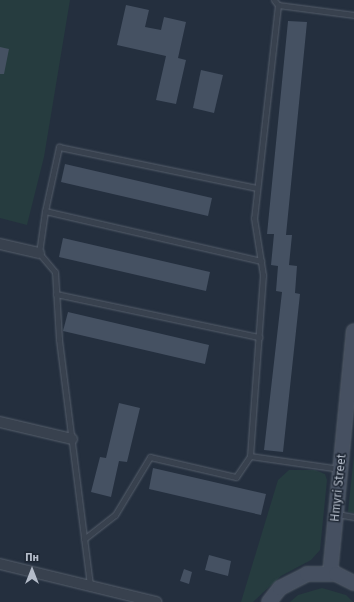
<!DOCTYPE html>
<meta charset="utf-8">
<style>
body{margin:0}
#map{position:relative;width:354px;height:602px;overflow:hidden;background:#242f3e;font-family:"Fira Sans",sans-serif}
div>[style]{position:absolute}
[style*='--x']{left:calc(var(--x)*1px);top:calc(var(--y)*1px);width:calc(var(--w)*1px);rotate:calc(var(--a)*1deg)}
.green>*{inset:0;background:#263c3f}
.building>*{inset:0;background:#455162}
.roads{filter:drop-shadow(0 0 1px #565f6c) drop-shadow(0 0 1px #565f6c)}
.lane>*{height:5px;margin:-2.5px;padding:0 2.5px;transform-origin:2.5px;border-radius:2.5px;background:#38414e}
.street>*{height:10px;margin:-5px;padding:0 5px;transform-origin:5px;border-radius:5px;background:#38414e}
.secondary>*{height:14px;margin:-7px;padding:0 7px;transform-origin:7px;border-radius:7px;background:#465061}
span{translate:-50% -50%;white-space:nowrap;text-align:center;line-height:1.15;-webkit-text-stroke:3px #1d2633;paint-order:stroke}
.street-label{font-size:12px;color:#b4bcc9}
.north{position:absolute;left:12px;top:550px;width:40px;height:40px;-webkit-text-stroke:3px #1d2633;paint-order:stroke;rotate:0deg;font-size:11px;font-weight:700;line-height:16px;text-align:center;color:#b4bcc9}
.north::after{content:'';display:block;margin:auto;width:14px;height:18px;background:#b4bcc9;clip-path:polygon(50% 0,100% 100%,50% 72%,0 100%)}
</style>
<div id="map">
<div class="green">
<i style="clip-path:polygon(0 0,70px 0,44px 157px,27px 225px,0 218px)"></i>
<i style="clip-path:polygon(354px 455px,354px 513px,348px 512px)"></i>
<i style="clip-path:polygon(289px 470px,315px 470px,325px 474px,327px 480px,320px 550px,311px 560px,281px 576px,253px 602px,241px 602px,278px 480px)"></i>
<i style="clip-path:polygon(322px 588px,346px 595px,353px 602px,290px 602px,298px 595px)"></i>
</div>
<div class="building">
<i style="clip-path:polygon(126px 5px,149px 10px,145px 27px,161px 30px,164px 17px,186px 22px,178px 58px,186px 60px,176px 104px,156px 100px,166px 56px,117px 45px)"></i>
<i style="clip-path:polygon(288px 21px,307px 22px,286px 235px,292px 235px,289px 265px,297px 266px,295px 293px,300px 294px,283px 452px,264px 450px,282px 292px,276px 291px,278px 266px,271px 265px,274px 234px,267px 234px)"></i>
<i style="clip-path:polygon(0 47px,9px 49px,4px 74px,0 74px)"></i>
<i style="clip-path:polygon(201px 70px,223px 75px,214px 113px,193px 108px)"></i>
<i style="clip-path:polygon(65px 164px,212px 198px,208px 216px,61px 182px)"></i>
<i style="clip-path:polygon(63px 238px,210px 272px,206px 291px,59px 257px)"></i>
<i style="clip-path:polygon(68px 312px,209px 345px,205px 364px,63px 331px)"></i>
<i style="clip-path:polygon(119px 403px,140px 408px,127px 462px,119px 461px,111px 497px,91px 492px,100px 457px,106px 458px)"></i>
<i style="clip-path:polygon(153px 468px,266px 494px,261px 515px,149px 489px)"></i>
<i style="clip-path:polygon(209px 555px,231px 561px,228px 576px,205px 570px)"></i>
<i style="clip-path:polygon(184px 569px,192px 572px,189px 584px,180px 581px)"></i>
</div>
<div class="roads">
<div class="lane">
<i style="--x:274;--y:0;--w:6;--a:51"></i>
<i style="--x:278;--y:5;--w:77;--a:7.5"></i>
<i style="--x:278;--y:5;--w:214;--a:96.4"></i>
<i style="--x:254;--y:218;--w:58;--a:81"></i>
<i style="--x:263;--y:275;--w:181;--a:94.1"></i>
<i style="--x:250;--y:456;--w:91;--a:8.2"></i>
<i style="--x:45;--y:211;--w:222;--a:13"></i>
<i style="--x:56;--y:294;--w:208;--a:12"></i>
<i style="--x:337;--y:514;--w:17;--a:10"></i>
<i style="--x:84;--y:539;--w:39;--a:-38"></i>
<i style="--x:115;--y:515;--w:68;--a:-58.9"></i>
<i style="--x:150;--y:457;--w:88;--a:13.1"></i>
<i style="--x:236;--y:477;--w:25;--a:-56"></i>
<i style="--x:90;--y:585;--w:248;--a:-97.2"></i>
<i style="--x:59;--y:339;--w:67;--a:-93.4"></i>
<i style="--x:55;--y:272;--w:25;--a:-130"></i>
<i style="--x:39;--y:253;--w:42;--a:-81.9"></i>
<i style="--x:45;--y:211;--w:66;--a:-77.7"></i>
<i style="--x:59;--y:147;--w:202;--a:11.7"></i>
</div>
<div class="street">
<i style="--x:0;--y:244;--w:40;--a:13"></i>
<i style="--x:0;--y:422;--w:74;--a:13.3"></i>
<i style="--x:0;--y:564;--w:161;--a:13.7"></i>
</div>
<div class="secondary">
<i style="--x:330;--y:574;--w:244;--a:-84.4"></i>
<i style="--x:269;--y:602;--w:18;--a:-52"></i>
<i style="--x:280;--y:588;--w:30;--a:-27"></i>
<i style="--x:307;--y:574;--w:29;--a:0"></i>
<i style="--x:336;--y:574;--w:20;--a:27"></i>
</div>
</div>
<div class="street-label">
<span style="left:339px;top:488px;rotate:-84deg">Hmyri Street</span>
</div>
<div class="north">Пн</div>
</div>
